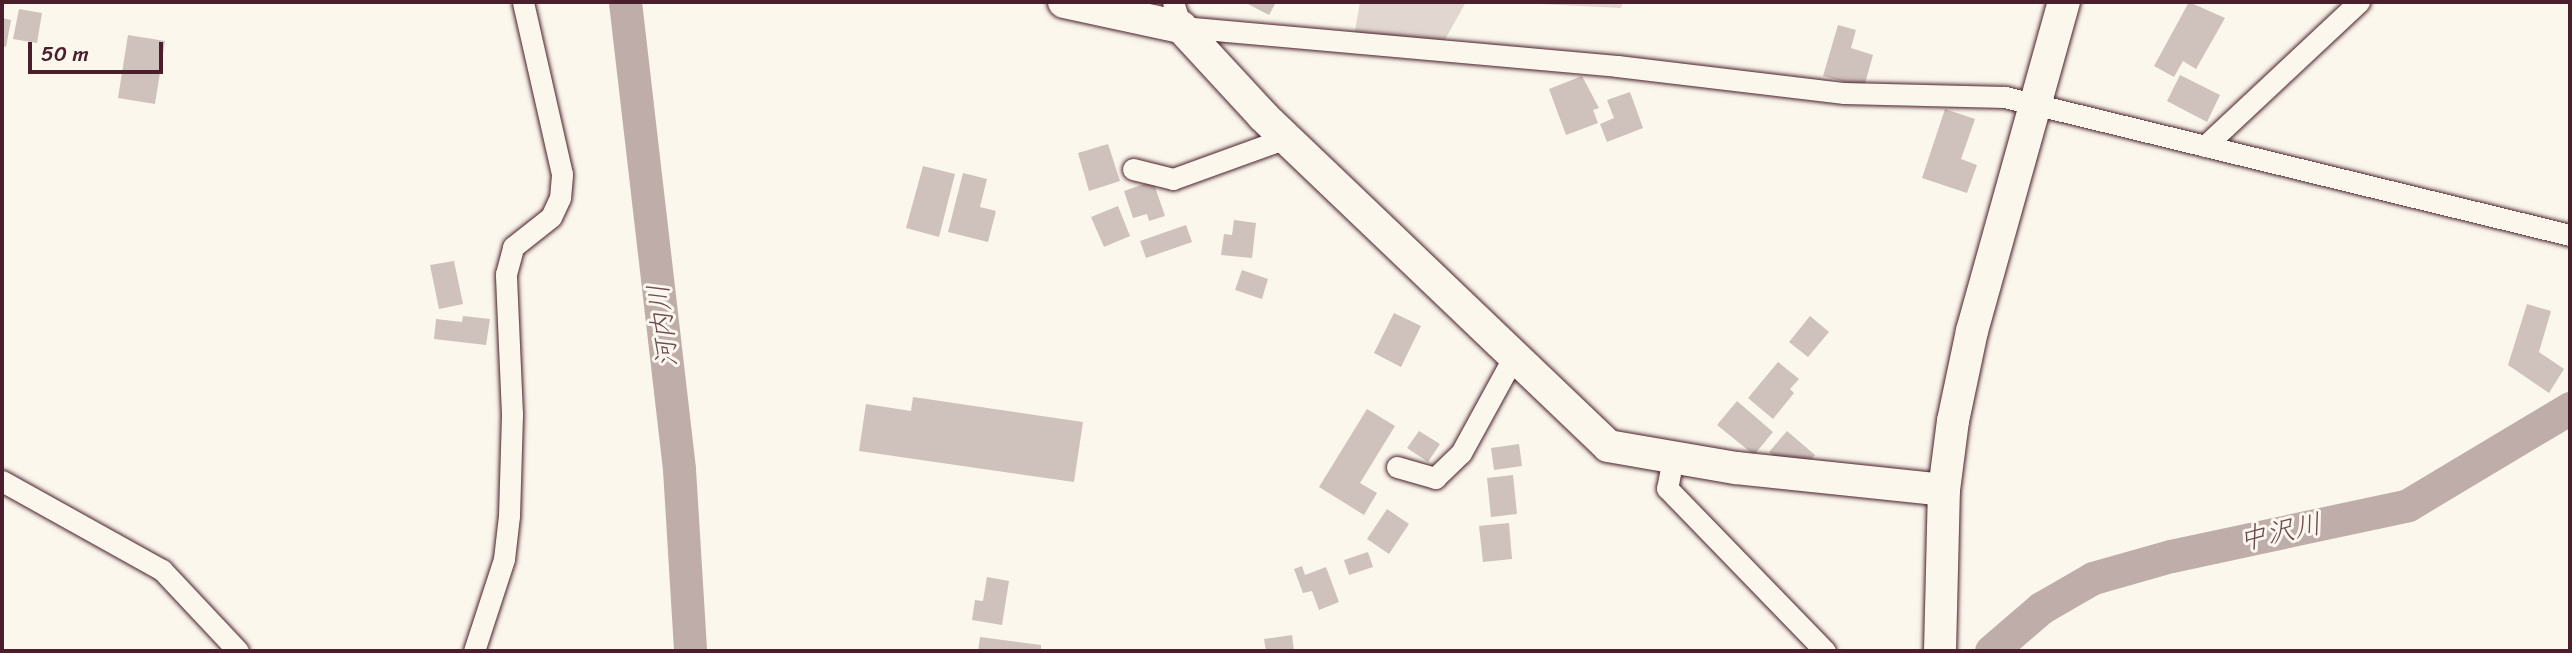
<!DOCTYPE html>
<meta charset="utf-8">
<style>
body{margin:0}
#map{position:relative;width:2572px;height:653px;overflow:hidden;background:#fbf7ec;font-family:Sriracha,"Klee One",sans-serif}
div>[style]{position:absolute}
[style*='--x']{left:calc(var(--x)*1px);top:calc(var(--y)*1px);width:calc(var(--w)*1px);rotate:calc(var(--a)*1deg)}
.green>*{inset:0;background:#e2d7d0}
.river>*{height:33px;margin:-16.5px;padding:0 16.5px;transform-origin:16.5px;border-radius:16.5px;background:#bfadaa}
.building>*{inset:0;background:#cfc2bc}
.roads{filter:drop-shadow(0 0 2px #4a1f2b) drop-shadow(0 0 2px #4a1f2b)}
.street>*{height:21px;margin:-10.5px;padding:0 10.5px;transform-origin:10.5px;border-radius:10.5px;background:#fbf7ec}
.secondary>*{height:32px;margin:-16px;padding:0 16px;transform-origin:16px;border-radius:16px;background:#fbf7ec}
span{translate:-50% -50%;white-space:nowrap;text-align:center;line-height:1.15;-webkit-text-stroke:6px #fbf7ec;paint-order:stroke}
.water-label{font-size:28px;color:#6d4a51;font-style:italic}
.frame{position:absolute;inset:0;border:4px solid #4a1f2b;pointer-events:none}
.scale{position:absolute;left:28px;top:42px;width:135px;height:32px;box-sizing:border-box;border:4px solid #4a1f2b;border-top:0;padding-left:9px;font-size:21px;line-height:24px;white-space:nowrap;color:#4a1f2b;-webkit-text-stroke:5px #fbf7ec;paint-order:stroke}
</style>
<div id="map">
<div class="green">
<i style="clip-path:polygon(1360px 2px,1466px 2px,1433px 61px,1352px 48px)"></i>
<i style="clip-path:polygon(1500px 2px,1623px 2px,1621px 8px)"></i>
</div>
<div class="river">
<i style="--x:625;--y:2;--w:470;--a:83.4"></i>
<i style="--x:679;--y:469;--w:182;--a:86.5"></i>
<i style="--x:1991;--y:651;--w:66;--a:-40.7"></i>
<i style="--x:2041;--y:608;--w:60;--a:-30"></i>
<i style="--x:2093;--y:578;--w:81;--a:-15.8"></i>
<i style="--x:2171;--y:556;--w:242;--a:-12.1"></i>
<i style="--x:2408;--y:505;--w:189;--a:-30.9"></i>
</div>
<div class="building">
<i style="clip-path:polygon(1244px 2px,1276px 2px,1269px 15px)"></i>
<i style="clip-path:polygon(2189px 2px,2225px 18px,2196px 69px,2183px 61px,2174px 77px,2154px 66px)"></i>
<i style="clip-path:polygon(19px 9px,42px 13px,37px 43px,13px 39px)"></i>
<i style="clip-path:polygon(2px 18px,11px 20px,6px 47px,2px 46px)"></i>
<i style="clip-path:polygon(1838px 25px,1856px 30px,1851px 48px,1873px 55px,1864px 87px,1823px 76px)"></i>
<i style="clip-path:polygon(128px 35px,165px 41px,155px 104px,118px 98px)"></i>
<i style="clip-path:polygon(2180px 75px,2220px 95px,2207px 122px,2167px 101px)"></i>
<i style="clip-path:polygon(1582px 76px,1599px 108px,1593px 110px,1598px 123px,1566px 135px,1549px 89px)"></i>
<i style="clip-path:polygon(1630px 92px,1643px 128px,1607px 142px,1600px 124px,1614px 118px,1607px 100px)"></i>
<i style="clip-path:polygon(1945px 109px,1975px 119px,1961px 159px,1977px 165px,1967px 193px,1922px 178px)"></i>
<i style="clip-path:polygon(1108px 144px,1120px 181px,1089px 191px,1078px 153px)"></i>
<i style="clip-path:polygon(923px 166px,955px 174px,939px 237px,906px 228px)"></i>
<i style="clip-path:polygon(963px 173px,987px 179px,980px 207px,996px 211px,988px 242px,948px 232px)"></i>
<i style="clip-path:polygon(1153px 181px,1165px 216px,1149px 221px,1147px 214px,1133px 218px,1124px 191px)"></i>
<i style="clip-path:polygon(1118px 206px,1130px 236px,1104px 247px,1091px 217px)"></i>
<i style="clip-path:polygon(1234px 220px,1256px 223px,1252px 258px,1221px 255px,1224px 234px,1232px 235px)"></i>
<i style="clip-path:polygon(1186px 225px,1192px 242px,1146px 258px,1140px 241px)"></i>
<i style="clip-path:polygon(454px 261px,463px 304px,439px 309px,430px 265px)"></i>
<i style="clip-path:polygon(1242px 270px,1268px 279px,1262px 299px,1235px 290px)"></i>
<i style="clip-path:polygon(2527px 304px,2551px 311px,2539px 352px,2564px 369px,2549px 393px,2508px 365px)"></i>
<i style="clip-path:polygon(1394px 313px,1421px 326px,1401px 367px,1374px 353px)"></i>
<i style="clip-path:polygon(463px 316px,490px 319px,486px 345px,434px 339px,436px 319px,462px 322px)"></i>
<i style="clip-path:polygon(1810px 316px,1829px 332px,1808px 357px,1789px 342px)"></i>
<i style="clip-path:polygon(1778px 362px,1799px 379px,1790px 389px,1794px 393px,1773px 419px,1748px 398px)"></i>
<i style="clip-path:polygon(913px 397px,1083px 422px,1074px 482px,859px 451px,866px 404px,911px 411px)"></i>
<i style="clip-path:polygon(1737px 401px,1773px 432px,1754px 455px,1717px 425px)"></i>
<i style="clip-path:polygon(1367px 409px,1395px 426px,1360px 483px,1377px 493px,1364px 515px,1319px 487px)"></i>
<i style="clip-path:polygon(1419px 431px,1440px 444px,1428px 462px,1407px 448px)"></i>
<i style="clip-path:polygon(1787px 431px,1815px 455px,1807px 465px,1784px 464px,1769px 452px)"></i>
<i style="clip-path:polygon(1519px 444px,1522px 466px,1494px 470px,1491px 448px)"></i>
<i style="clip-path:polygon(1513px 475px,1517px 514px,1491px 517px,1487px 478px)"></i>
<i style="clip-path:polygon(1387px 509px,1409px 524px,1389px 554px,1367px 539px)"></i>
<i style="clip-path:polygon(1509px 523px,1512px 559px,1483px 562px,1479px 526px)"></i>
<i style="clip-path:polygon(1368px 552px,1373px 567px,1349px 575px,1344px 560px)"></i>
<i style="clip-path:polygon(1302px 566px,1305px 575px,1326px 567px,1339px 602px,1319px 610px,1312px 591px,1303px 593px,1294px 569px)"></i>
<i style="clip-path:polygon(987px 577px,1009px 581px,1002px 625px,972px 620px,975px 600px,983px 601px)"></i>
<i style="clip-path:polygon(1292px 635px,1294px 651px,1266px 651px,1264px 639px)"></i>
<i style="clip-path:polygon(980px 637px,1041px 645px,1041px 651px,978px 651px)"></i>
</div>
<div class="roads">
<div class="street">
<i style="--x:1173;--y:2;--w:26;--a:72"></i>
<i style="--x:1181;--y:27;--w:438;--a:5.1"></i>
<i style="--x:1617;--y:66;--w:229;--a:6.8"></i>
<i style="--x:1844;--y:93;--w:161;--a:1.4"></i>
<i style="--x:2005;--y:97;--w:582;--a:13.73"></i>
<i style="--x:2205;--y:146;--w:211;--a:-43.1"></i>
<i style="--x:1133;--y:169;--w:41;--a:14"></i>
<i style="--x:1173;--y:179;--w:120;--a:-19.9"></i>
<i style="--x:1673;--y:458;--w:31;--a:101"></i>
<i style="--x:1667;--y:488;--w:227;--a:45.9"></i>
<i style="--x:1397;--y:467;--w:40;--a:16"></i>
<i style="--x:1435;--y:478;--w:36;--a:-44"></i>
<i style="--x:1461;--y:453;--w:111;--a:-61.3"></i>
<i style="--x:2;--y:481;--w:183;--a:29.1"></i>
<i style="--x:162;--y:570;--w:111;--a:46.8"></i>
<i style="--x:474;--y:651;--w:97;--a:-71.9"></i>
<i style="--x:504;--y:559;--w:43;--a:-83.4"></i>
<i style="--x:509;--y:516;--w:102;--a:-88.3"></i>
<i style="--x:512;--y:414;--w:140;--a:-92.5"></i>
<i style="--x:506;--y:274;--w:28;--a:-75"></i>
<i style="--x:513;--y:247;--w:48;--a:-38.3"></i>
<i style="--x:551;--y:217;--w:21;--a:-65"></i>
<i style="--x:560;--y:198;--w:24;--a:-85"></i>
<i style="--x:562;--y:174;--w:176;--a:-102.8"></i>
</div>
<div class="secondary">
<i style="--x:1064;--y:2;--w:120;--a:12.1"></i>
<i style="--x:1181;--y:27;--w:121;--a:47.3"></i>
<i style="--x:1263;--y:116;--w:477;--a:43.7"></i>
<i style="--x:1608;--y:446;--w:130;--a:9.8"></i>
<i style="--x:1736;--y:468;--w:209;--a:6"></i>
<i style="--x:1940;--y:651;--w:161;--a:-88.6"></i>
<i style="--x:1944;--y:490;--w:70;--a:-82.6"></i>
<i style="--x:1953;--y:421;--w:92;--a:-78.1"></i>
<i style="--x:1972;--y:331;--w:342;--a:-74.4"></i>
</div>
</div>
<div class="water-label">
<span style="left:663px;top:326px;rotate:-97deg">河内川</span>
<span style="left:2280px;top:532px;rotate:-12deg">中沢川</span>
</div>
<div class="frame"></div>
<div class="scale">50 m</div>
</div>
